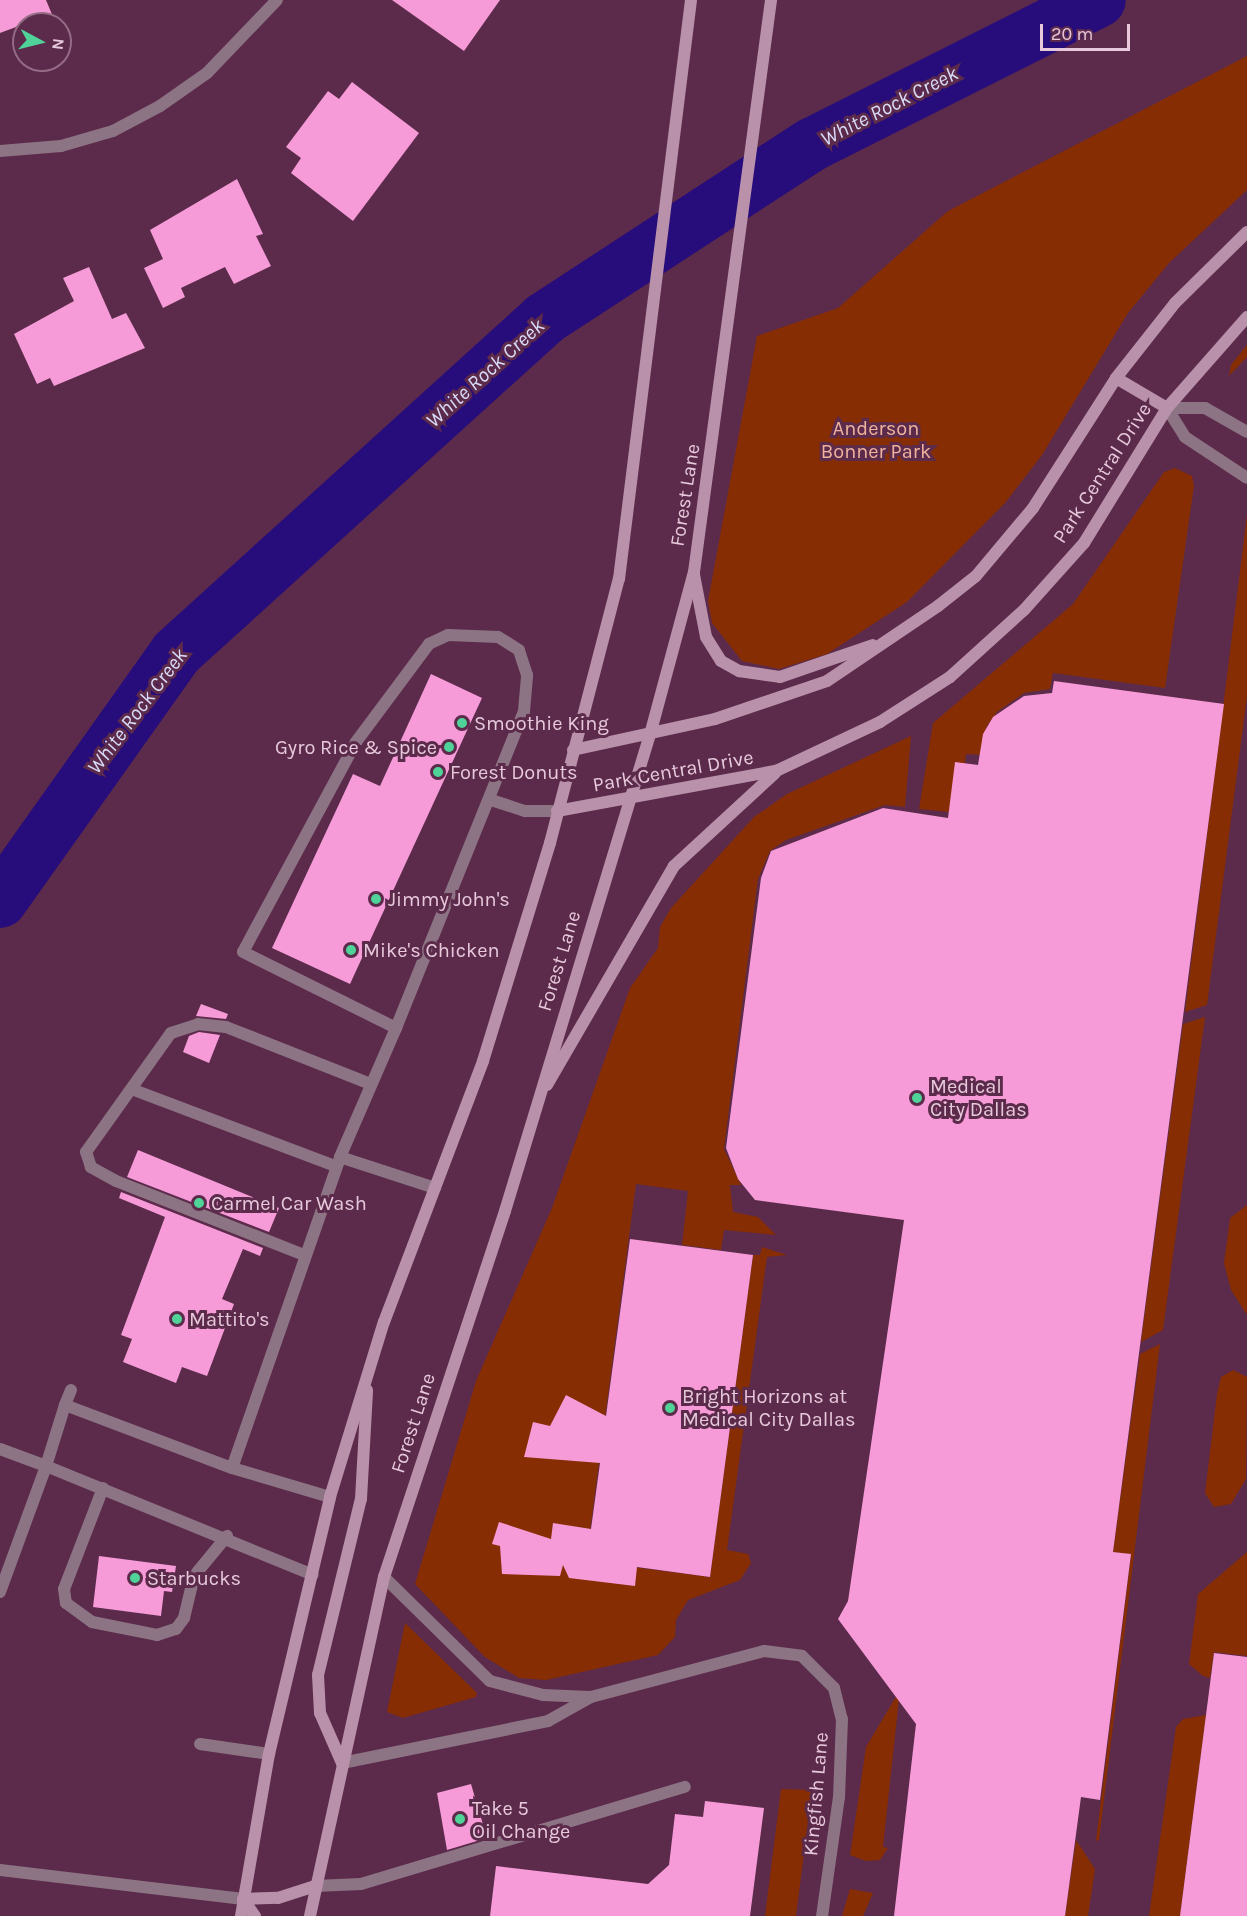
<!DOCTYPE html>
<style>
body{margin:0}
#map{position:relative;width:1247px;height:1916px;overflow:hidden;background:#5c2b4c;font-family:Karla,sans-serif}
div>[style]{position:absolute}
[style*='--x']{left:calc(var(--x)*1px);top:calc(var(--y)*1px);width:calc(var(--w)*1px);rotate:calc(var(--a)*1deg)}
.green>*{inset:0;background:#862d03}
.river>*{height:54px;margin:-27px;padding:0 27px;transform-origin:27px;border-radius:27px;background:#270c7b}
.building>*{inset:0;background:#f69bd7}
.lane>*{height:12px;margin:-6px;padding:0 6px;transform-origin:6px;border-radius:6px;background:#8d7484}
.street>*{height:12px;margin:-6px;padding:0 6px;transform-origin:6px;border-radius:6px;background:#8d7484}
.secondary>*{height:12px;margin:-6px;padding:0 6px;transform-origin:6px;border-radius:6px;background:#b991aa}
.dots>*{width:16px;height:16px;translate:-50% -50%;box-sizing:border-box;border:3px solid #5c2b4c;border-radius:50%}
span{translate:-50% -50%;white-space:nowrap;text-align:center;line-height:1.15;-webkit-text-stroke:6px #5c2b4c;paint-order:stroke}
.park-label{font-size:20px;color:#efb39d}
.street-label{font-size:20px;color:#e7c9db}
.poi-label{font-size:20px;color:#e7c9db}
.left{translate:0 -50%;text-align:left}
.right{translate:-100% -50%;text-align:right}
.water-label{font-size:21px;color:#d9dcf8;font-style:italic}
.north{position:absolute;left:12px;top:12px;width:60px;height:60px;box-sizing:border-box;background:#5c2b4c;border:2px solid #946a85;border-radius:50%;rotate:97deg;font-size:16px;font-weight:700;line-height:24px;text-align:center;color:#e7c9db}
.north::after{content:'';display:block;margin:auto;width:21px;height:27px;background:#50d398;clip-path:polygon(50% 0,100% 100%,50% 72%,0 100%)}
.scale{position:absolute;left:1040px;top:24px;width:90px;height:27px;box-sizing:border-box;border:3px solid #e7c9db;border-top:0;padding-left:8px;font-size:18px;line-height:21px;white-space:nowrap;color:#e7c9db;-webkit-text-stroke:4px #5c2b4c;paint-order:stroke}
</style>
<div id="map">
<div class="green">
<i style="clip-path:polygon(1247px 56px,1247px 190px,1169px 263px,1128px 313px,1042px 455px,1005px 503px,907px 602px,827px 654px,779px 669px,742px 661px,712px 623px,708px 601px,757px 336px,838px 308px,948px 211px)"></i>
<i style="clip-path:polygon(1247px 345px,1247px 357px,1229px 376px,1231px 365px)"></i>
<i style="clip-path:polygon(1175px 468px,1192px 476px,1194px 486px,1165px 688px,1053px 673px,1050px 689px,1024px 693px,997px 712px,987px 726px,982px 755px,966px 754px,959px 813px,919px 809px,933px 723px,1073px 604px,1164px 472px)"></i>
<i style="clip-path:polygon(1247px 515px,1247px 696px,1207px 1005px,1185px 1012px)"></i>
<i style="clip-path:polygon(911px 736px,905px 807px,885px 805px,786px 840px,770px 851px,758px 879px,724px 1149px,741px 1185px,730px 1185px,733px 1212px,758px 1217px,776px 1235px,724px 1230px,721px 1250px,682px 1245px,688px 1191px,636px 1184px,586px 1561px,710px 1577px,753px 1255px,760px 1255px,762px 1247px,787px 1255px,767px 1257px,727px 1550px,748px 1554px,751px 1563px,740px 1580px,688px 1600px,676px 1620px,675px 1637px,658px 1655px,546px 1680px,519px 1678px,485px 1657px,415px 1584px,476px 1381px,552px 1208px,630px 988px,658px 948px,660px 927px,671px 908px,754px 817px,787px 794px)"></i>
<i style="clip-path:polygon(1205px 1017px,1163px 1330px,1141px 1342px,1183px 1024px)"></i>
<i style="clip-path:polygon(1247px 1205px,1247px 1315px,1231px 1290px,1224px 1263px,1230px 1218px)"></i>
<i style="clip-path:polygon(1160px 1344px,1099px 1840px,1096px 1841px,1131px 1555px,1113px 1552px,1140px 1354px)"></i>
<i style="clip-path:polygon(1233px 1370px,1247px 1377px,1246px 1479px,1231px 1504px,1214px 1507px,1205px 1493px,1217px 1394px,1221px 1377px)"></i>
<i style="clip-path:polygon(1247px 1552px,1247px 1656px,1214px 1652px,1210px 1678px,1203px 1676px,1189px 1664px,1198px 1594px)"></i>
<i style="clip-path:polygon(405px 1623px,477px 1693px,476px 1697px,403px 1718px,387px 1712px)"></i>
<i style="clip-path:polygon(900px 1690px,883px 1847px,888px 1848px,880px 1860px,866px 1861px,850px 1855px,866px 1747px)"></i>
<i style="clip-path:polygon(1206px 1715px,1180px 1916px,1149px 1916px,1176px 1727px,1183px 1719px)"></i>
<i style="clip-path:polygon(781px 1789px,812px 1790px,796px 1916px,765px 1916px)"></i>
<i style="clip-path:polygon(1076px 1840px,1095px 1869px,1088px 1916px,1065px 1916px)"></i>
<i style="clip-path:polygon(850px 1889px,873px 1893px,863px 1916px,842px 1916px)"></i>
</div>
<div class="river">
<i style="--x:0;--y:901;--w:304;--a:-54.6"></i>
<i style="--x:176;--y:653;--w:497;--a:-42.2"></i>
<i style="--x:544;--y:319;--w:319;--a:-33.1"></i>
<i style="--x:811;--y:145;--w:322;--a:-26.7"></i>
</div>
<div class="building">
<i style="clip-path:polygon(0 0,46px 0,56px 24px,24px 24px,0 33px)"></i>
<i style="clip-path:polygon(392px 0,500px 0,464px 51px)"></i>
<i style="clip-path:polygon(352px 82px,419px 133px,353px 221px,291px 173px,301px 158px,286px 147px,328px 91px,339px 99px)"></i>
<i style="clip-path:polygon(237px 179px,263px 234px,256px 236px,271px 266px,234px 284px,225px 267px,181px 288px,185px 297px,163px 308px,144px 268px,163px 259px,150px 230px)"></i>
<i style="clip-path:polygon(89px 267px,112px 319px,126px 313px,145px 348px,54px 386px,50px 378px,37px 384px,14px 334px,74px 301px,63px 278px)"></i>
<i style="clip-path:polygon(431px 674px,482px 698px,350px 984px,272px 948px,353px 774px,380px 786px)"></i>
<i style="clip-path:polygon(1054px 681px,1224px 704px,1113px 1552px,1131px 1554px,1100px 1800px,1081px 1797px,1065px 1916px,894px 1916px,916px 1724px,838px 1619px,848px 1601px,904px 1220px,755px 1200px,738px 1179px,726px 1148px,761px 878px,771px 851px,883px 808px,948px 818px,955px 762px,978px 765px,983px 734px,993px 717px,1024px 696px,1052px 693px)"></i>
<i style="clip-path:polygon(201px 1004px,228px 1014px,226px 1019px,196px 1016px)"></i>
<i style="clip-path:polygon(199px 1032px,220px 1035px,209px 1063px,183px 1052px,189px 1036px)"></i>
<i style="clip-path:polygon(138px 1150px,279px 1208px,269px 1232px,127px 1177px)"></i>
<i style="clip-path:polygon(121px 1192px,263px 1248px,260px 1256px,243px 1249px,222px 1299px,234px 1304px,207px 1376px,182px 1367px,176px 1383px,123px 1362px,132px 1339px,121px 1335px,165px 1217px,119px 1198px)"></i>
<i style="clip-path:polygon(630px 1239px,753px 1255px,710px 1577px,637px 1567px,635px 1586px,569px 1578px,563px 1565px,560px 1576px,502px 1574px,500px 1546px,492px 1544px,499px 1522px,551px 1539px,553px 1523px,591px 1529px,600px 1463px,524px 1457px,533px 1422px,550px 1426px,566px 1395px,606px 1416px)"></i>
<i style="clip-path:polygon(99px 1556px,176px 1566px,172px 1592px,164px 1591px,161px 1616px,93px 1607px)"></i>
<i style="clip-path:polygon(1214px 1653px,1247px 1657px,1247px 1916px,1180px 1916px)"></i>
<i style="clip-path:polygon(471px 1784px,487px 1838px,447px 1850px,437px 1793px)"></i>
<i style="clip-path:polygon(705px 1801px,764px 1808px,750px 1916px,490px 1916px,496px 1866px,648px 1884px,669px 1865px,675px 1814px,703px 1817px)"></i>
</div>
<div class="lane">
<i style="--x:1167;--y:408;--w:34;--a:58"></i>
<i style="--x:1185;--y:437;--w:74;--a:33.5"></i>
<i style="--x:1167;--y:408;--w:38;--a:0"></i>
<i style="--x:1205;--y:408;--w:48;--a:29.7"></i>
<i style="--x:491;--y:800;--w:36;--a:18"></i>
<i style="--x:525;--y:811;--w:32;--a:0"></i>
<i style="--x:134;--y:1090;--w:215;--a:20.7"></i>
<i style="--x:340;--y:1157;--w:141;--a:-66.5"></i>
<i style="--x:396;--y:1028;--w:342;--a:-68"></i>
<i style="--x:524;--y:711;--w:36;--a:-85"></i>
<i style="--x:527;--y:675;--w:26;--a:-108"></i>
<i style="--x:519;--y:650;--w:25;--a:-148"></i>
<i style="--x:498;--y:637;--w:50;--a:-177.7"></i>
<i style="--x:448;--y:635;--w:21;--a:155"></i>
<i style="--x:429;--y:644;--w:122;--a:126.7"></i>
<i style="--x:356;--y:742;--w:238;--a:118.3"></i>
<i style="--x:243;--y:952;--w:171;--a:26.4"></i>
<i style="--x:304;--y:1255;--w:202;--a:-158.5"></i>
<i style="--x:116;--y:1181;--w:29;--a:-151"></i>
<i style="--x:91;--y:1167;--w:16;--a:-108"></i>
<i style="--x:86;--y:1152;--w:146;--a:-54.5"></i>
<i style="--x:171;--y:1033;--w:28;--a:-18"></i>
<i style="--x:198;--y:1024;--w:28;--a:6"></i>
<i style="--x:226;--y:1027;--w:153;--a:21.5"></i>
<i style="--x:71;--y:1390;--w:16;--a:112"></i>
<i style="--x:65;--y:1405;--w:178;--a:20.7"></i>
<i style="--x:232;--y:1468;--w:102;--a:16.5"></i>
<i style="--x:0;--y:1449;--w:49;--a:20.3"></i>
<i style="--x:46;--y:1466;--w:64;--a:-72.7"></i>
<i style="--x:232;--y:1468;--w:329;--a:-70.8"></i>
<i style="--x:340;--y:1157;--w:100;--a:18.1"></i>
<i style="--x:103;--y:1488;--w:108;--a:111.1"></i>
<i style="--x:64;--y:1589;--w:14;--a:82"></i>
<i style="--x:66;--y:1603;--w:32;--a:36"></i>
<i style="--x:92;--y:1622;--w:66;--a:11.3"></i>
<i style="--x:157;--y:1635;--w:20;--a:-18"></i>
<i style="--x:176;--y:1629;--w:14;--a:-54"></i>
<i style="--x:184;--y:1618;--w:43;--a:-76.6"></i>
<i style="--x:194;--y:1576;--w:52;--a:-50.5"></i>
<i style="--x:384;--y:1577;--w:148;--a:44.5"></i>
<i style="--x:490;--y:1681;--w:55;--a:14.8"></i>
<i style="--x:543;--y:1695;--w:47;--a:2.4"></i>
<i style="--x:0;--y:1592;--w:134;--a:-69.9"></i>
<i style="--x:46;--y:1466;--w:288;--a:22.2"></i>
<i style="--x:200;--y:1744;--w:70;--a:8.2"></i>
<i style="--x:342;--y:1763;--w:210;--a:-11.5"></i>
<i style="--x:548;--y:1721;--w:49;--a:-29.2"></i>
<i style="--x:591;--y:1697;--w:179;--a:-14.9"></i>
<i style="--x:764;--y:1651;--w:38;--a:7"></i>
<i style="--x:802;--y:1656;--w:45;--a:45"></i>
<i style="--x:834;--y:1688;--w:32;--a:76"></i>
<i style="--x:842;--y:1719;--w:78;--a:92.2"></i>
<i style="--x:839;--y:1797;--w:120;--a:98.1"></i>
<i style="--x:0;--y:1870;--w:245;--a:6.8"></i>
<i style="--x:315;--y:1886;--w:46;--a:-2.5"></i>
<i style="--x:361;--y:1884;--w:338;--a:-16.7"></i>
</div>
<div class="street">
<i style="--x:0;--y:151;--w:61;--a:-4.7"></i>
<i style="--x:61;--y:146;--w:54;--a:-16.1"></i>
<i style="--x:113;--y:131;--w:53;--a:-28"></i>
<i style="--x:160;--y:106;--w:57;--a:-35.1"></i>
<i style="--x:207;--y:73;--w:101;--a:-46.2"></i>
</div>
<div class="secondary">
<i style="--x:1116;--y:378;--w:59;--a:30.5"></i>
<i style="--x:694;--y:575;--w:63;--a:79"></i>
<i style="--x:706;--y:637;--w:28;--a:58"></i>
<i style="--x:721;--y:661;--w:21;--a:29"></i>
<i style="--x:739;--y:671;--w:41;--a:8.3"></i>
<i style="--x:780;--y:677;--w:98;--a:-19"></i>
<i style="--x:573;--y:750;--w:145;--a:-12.3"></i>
<i style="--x:715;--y:719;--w:118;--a:-18.7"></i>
<i style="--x:827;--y:681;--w:134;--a:-34"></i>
<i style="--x:938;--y:606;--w:48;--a:-38.3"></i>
<i style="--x:976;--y:576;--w:89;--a:-50"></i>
<i style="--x:1033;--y:508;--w:154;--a:-57.4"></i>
<i style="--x:1116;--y:378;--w:95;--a:-51.8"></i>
<i style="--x:1175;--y:303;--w:101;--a:-44.6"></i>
<i style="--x:557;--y:811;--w:223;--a:-10.4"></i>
<i style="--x:776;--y:771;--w:115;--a:-25.2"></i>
<i style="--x:880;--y:722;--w:83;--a:-32.7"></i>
<i style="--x:950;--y:677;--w:100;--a:-42.2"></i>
<i style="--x:1024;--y:610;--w:90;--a:-48.2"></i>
<i style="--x:1084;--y:543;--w:158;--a:-58.4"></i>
<i style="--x:1167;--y:408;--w:121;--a:-48.7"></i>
<i style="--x:547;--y:1085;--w:253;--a:-59.9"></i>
<i style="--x:674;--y:866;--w:137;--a:-42.6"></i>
<i style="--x:342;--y:1763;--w:55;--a:-113.7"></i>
<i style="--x:320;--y:1713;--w:38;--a:-93"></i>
<i style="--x:318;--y:1675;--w:181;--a:-76.3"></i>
<i style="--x:361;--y:1499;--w:109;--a:-86.8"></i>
<i style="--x:243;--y:1899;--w:35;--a:-2"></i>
<i style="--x:278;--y:1898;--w:39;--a:-18"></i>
<i style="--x:243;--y:1899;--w:21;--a:55"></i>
<i style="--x:241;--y:1916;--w:164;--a:-80.2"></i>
<i style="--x:269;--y:1754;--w:264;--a:-76.6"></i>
<i style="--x:330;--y:1497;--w:183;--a:-72.9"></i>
<i style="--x:384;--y:1322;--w:279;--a:-69.2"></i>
<i style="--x:483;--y:1061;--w:228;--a:-72.9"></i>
<i style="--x:550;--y:843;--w:273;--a:-75.4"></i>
<i style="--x:619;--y:579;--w:583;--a:-82.91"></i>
<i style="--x:310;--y:1916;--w:347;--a:-77.7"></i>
<i style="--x:384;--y:1577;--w:385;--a:-71.7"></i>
<i style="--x:505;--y:1211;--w:502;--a:-73.08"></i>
<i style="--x:651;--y:731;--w:165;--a:-74.9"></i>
<i style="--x:694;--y:572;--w:577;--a:-82.33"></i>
</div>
<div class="dots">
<i style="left:462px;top:723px;background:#50d398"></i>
<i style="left:449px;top:747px;background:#50d398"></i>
<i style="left:438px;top:772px;background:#50d398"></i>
<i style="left:376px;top:899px;background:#50d398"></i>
<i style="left:351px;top:950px;background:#50d398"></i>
<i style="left:917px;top:1098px;background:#50d398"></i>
<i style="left:199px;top:1203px;background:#50d398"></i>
<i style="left:177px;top:1319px;background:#50d398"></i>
<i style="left:670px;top:1408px;background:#50d398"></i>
<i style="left:135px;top:1578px;background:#50d398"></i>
<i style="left:460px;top:1819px;background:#50d398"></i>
</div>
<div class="park-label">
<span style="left:876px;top:440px">Anderson<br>Bonner Park</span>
</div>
<div class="street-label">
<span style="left:1102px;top:473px;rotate:-57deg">Park Central Drive</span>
<span style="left:685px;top:495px;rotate:-81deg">Forest Lane</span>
<span style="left:673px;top:771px;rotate:-10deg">Park Central Drive</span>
<span style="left:559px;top:961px;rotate:-73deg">Forest Lane</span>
<span style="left:413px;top:1423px;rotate:-72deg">Forest Lane</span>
<span style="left:816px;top:1794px;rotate:-85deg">Kingfish Lane</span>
</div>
<div class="poi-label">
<span class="left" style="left:474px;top:723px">Smoothie King</span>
<span class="right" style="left:437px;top:747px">Gyro Rice &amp; Spice</span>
<span class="left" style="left:450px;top:772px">Forest Donuts</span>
<span class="left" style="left:388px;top:899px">Jimmy John's</span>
<span class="left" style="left:363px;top:950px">Mike's Chicken</span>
<span class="left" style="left:930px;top:1098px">Medical<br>City Dallas</span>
<span class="left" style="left:211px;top:1203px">Carmel Car Wash</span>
<span class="left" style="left:189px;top:1319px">Mattito's</span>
<span class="left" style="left:682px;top:1408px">Bright Horizons at<br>Medical City Dallas</span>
<span class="left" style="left:147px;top:1578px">Starbucks</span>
<span class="left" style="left:472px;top:1820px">Take 5<br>Oil Change</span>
</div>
<div class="water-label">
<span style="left:889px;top:106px;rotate:-27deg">White Rock Creek</span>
<span style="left:485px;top:373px;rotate:-42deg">White Rock Creek</span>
<span style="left:137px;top:711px;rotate:-53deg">White Rock Creek</span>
</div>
<div class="north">N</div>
<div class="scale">20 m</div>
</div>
